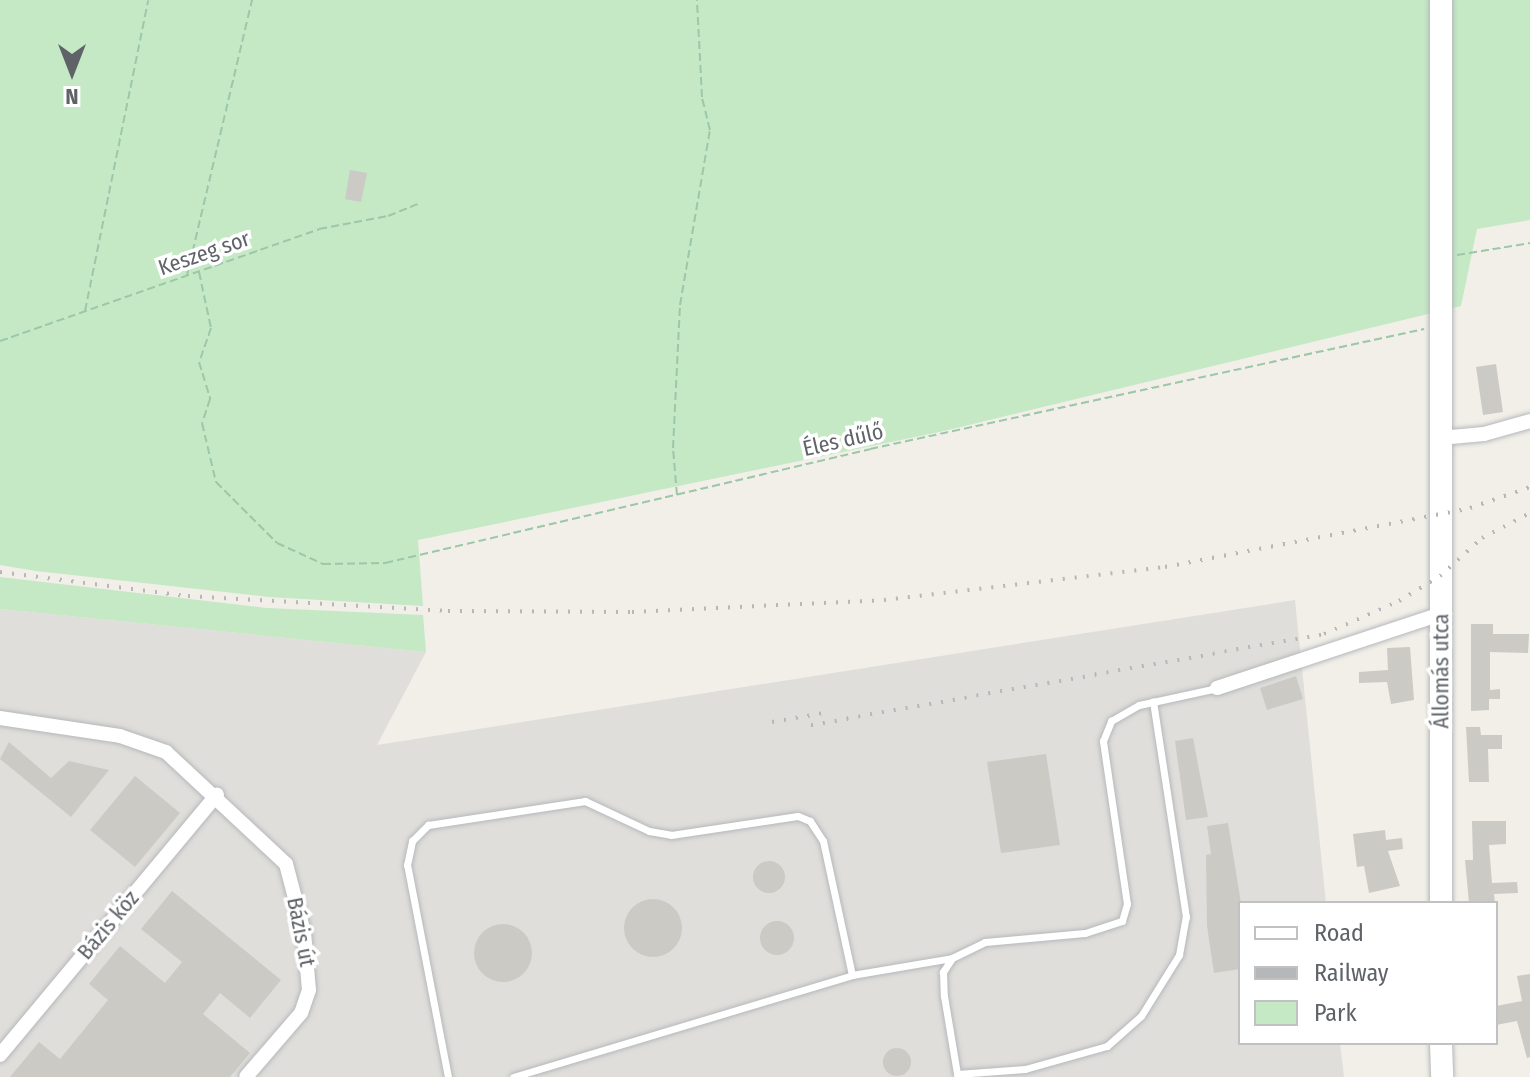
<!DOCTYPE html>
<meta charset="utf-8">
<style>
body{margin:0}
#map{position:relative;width:1530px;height:1077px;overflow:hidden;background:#f1efe8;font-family:"Fira Sans Condensed",sans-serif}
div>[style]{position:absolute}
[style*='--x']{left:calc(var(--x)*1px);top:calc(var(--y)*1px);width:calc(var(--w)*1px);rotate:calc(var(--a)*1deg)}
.industrial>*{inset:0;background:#e0deda}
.green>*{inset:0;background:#c5e8c5}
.building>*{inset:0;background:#cccac5}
.round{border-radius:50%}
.path>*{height:2px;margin-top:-1px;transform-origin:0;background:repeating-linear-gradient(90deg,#9cc7a9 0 8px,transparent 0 12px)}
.roads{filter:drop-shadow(0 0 2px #b5b8bc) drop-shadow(0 0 2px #b5b8bc)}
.service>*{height:7px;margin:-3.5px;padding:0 3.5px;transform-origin:3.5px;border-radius:3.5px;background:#fff}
.minor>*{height:14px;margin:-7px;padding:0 7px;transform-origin:7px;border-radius:7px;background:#fff}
.secondary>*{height:22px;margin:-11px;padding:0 11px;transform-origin:11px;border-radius:11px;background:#fff}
.rail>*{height:4px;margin-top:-2px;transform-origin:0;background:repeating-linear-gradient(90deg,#b6b7b8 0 2px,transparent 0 12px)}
span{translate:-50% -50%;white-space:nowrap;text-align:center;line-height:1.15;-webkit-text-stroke:7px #fff;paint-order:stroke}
.street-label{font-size:22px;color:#5f6368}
.legend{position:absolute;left:1238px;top:901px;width:260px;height:144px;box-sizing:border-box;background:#fff;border:2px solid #bfc1c3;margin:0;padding:10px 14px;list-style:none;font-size:24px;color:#5f6368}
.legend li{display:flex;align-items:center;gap:16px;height:40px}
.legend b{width:40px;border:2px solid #bfc1c3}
.north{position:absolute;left:32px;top:32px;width:80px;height:80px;-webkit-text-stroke:6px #fff;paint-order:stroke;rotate:180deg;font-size:22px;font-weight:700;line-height:32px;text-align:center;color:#5f6368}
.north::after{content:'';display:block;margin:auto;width:28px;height:36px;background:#5f6368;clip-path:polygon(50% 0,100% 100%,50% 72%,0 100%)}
</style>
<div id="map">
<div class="industrial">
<i style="clip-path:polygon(1295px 600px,1326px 903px,1240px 903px,1240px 1043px,1340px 1043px,1344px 1077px,0 1077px,0 609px,426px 652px,377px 745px)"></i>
</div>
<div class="green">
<i style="clip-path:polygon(0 0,1530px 0,1530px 220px,1477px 229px,1461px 306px,944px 431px,418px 540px,423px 606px,269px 597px,36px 571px,0 565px)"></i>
<i style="clip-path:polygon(0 577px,267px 608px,423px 615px,426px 652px,0 609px)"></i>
</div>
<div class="building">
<i style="clip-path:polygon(350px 170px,367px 173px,361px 202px,345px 199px)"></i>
<i style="clip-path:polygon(1496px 364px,1503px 412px,1483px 415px,1476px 367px)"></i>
<i style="clip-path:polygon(1471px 624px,1493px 624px,1493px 634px,1529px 634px,1528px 653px,1490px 652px,1490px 690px,1500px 689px,1500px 699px,1489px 699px,1489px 710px,1471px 711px)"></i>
<i style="clip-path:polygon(1410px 647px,1414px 700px,1391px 704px,1387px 682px,1359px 683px,1359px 672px,1388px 670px,1387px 648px)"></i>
<i style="clip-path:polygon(1296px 676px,1303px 699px,1267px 710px,1260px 688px)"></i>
<i style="clip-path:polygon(1466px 727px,1480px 727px,1481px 735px,1502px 735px,1502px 749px,1488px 749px,1489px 782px,1469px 782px)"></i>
<i style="clip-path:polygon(1193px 738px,1208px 817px,1186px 820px,1175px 741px)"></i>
<i style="clip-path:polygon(9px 742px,51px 778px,69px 761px,109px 770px,71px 817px,0 759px)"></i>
<i style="clip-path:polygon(1046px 754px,1060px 845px,1001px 853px,987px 762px)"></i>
<i style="clip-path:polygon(135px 776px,180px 813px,135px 867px,90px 830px)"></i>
<i style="clip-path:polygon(1472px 821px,1506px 821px,1506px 844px,1489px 845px,1492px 883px,1517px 882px,1518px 893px,1494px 894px,1495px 903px,1469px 903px,1465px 860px,1473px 860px)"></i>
<i style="clip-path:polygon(1228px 823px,1241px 903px,1240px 969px,1214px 973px,1207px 926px,1206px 855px,1211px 854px,1207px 826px)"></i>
<i style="clip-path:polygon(1385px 830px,1386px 840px,1402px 838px,1403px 849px,1388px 851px,1400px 886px,1369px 893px,1364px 866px,1357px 867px,1353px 834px)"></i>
<i class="round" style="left:753px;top:861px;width:32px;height:32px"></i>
<i style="clip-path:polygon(172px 891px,281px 980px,250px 1018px,220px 993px,203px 1014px,250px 1053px,230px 1077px,10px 1077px,39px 1042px,60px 1059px,108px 1000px,89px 984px,120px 946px,165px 983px,182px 962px,141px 929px)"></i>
<i class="round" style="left:624px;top:899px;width:58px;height:58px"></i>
<i class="round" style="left:760px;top:921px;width:34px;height:34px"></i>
<i class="round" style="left:474px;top:924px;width:58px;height:58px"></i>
<i style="clip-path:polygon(1530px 974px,1530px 1057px,1527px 1058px,1517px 1021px,1496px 1025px,1496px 1006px,1522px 1001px,1517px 976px)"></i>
<i class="round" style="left:883px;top:1048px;width:28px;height:28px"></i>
</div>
<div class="path">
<i style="--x:1457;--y:255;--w:74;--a:-9.3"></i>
<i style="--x:199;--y:272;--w:57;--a:77.9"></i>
<i style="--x:211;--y:328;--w:36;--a:109"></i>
<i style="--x:199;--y:362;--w:39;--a:73"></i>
<i style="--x:210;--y:399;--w:25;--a:108"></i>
<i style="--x:202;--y:423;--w:61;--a:76.7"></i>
<i style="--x:216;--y:482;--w:86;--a:45"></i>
<i style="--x:277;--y:543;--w:51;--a:24.5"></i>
<i style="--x:323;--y:564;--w:62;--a:-0.9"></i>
<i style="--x:385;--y:563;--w:498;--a:-13.2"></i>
<i style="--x:870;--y:449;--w:567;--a:-12.22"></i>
<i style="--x:187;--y:275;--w:283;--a:-76.7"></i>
<i style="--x:85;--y:311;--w:317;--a:-78.5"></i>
<i style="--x:0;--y:341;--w:338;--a:-19.3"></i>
<i style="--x:319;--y:229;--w:70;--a:-10.7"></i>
<i style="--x:388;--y:216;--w:35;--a:-22"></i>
<i style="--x:677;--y:495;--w:47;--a:-94.9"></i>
<i style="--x:673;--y:448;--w:143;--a:-87.2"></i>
<i style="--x:680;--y:305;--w:178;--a:-80.3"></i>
<i style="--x:710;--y:130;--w:34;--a:-104"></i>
<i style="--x:702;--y:97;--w:97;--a:-93"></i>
</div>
<div class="roads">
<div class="service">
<i style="--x:952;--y:958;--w:17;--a:123"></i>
<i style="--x:943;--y:972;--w:24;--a:88"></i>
<i style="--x:944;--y:996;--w:79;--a:80.5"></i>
<i style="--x:957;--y:1074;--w:68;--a:-4.2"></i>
<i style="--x:1025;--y:1069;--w:85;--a:-15.7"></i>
<i style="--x:1107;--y:1046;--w:45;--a:-41.4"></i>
<i style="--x:1141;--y:1016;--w:72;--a:-58.1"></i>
<i style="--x:1179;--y:955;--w:39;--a:-80"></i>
<i style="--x:1186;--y:917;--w:218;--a:-98.7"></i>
<i style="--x:448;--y:1077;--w:216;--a:-100.9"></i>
<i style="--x:407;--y:865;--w:25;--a:-78"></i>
<i style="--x:412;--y:841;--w:23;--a:-45"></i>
<i style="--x:428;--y:825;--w:159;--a:-8.7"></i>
<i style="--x:585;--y:801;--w:71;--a:25.1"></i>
<i style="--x:649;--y:831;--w:22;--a:10"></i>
<i style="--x:671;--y:835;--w:128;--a:-8.5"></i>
<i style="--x:798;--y:816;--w:13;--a:23"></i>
<i style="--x:810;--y:821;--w:24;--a:57"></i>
<i style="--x:823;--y:841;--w:137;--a:77.8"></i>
<i style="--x:852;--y:975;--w:101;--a:-9.6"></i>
<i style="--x:952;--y:958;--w:37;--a:-26"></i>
<i style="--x:985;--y:942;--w:100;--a:-5.1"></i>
<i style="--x:1085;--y:933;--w:39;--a:-18"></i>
<i style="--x:1122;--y:921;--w:18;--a:-74"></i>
<i style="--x:1127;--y:904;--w:165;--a:-98.4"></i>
<i style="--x:1103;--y:741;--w:22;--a:-68"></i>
<i style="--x:1111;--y:721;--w:32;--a:-30"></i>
<i style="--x:1139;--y:705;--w:80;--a:-12.3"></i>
<i style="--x:513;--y:1077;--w:354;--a:-16.7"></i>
</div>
<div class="minor">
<i style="--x:1440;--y:438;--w:44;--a:-5.2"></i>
<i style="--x:1484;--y:434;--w:48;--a:-15.8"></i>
<i style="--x:1217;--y:688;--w:236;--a:-18.3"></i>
<i style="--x:0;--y:718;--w:121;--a:8.5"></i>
<i style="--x:120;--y:736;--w:49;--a:19.2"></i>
<i style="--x:166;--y:752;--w:164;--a:43"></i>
<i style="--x:286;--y:864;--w:70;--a:75.2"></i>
<i style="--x:304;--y:932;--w:58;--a:85.1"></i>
<i style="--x:309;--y:990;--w:24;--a:109"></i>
<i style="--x:301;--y:1013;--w:84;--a:130.7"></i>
<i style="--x:0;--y:1055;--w:339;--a:-50.2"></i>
</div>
<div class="secondary">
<i style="--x:1441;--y:903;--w:903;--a:-90"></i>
<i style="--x:1441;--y:1043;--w:34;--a:88"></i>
</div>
</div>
<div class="rail">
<i style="--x:0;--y:572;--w:190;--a:7.3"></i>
<i style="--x:188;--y:596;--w:260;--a:3.3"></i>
<i style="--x:448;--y:611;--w:184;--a:0.3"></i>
<i style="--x:632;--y:612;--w:252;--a:-2.7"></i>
<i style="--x:884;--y:600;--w:283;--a:-6.7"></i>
<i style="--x:1165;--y:567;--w:311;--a:-10.9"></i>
<i style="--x:1470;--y:508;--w:64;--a:-19.3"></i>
<i style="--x:772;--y:722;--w:53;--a:-9.8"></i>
<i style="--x:811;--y:725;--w:521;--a:-10.06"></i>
<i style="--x:1324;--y:634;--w:82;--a:-23.7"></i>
<i style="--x:1399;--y:601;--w:48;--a:-31.4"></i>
<i style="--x:1440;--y:576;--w:57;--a:-42.1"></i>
<i style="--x:1482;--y:538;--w:54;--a:-27.5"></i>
</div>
<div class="street-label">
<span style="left:204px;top:253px;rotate:-19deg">Keszeg sor</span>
<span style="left:843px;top:440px;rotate:-13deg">Éles dűlő</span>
<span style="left:1441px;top:671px;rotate:-90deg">Állomás utca</span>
<span style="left:108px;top:925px;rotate:-50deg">Bázis köz</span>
<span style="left:301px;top:932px;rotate:79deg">Bázis út</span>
</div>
<ul class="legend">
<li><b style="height:10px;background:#fff"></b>Road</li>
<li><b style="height:10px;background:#b6b7b8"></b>Railway</li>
<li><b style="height:22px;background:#c5e8c5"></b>Park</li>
</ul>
<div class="north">N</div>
</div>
